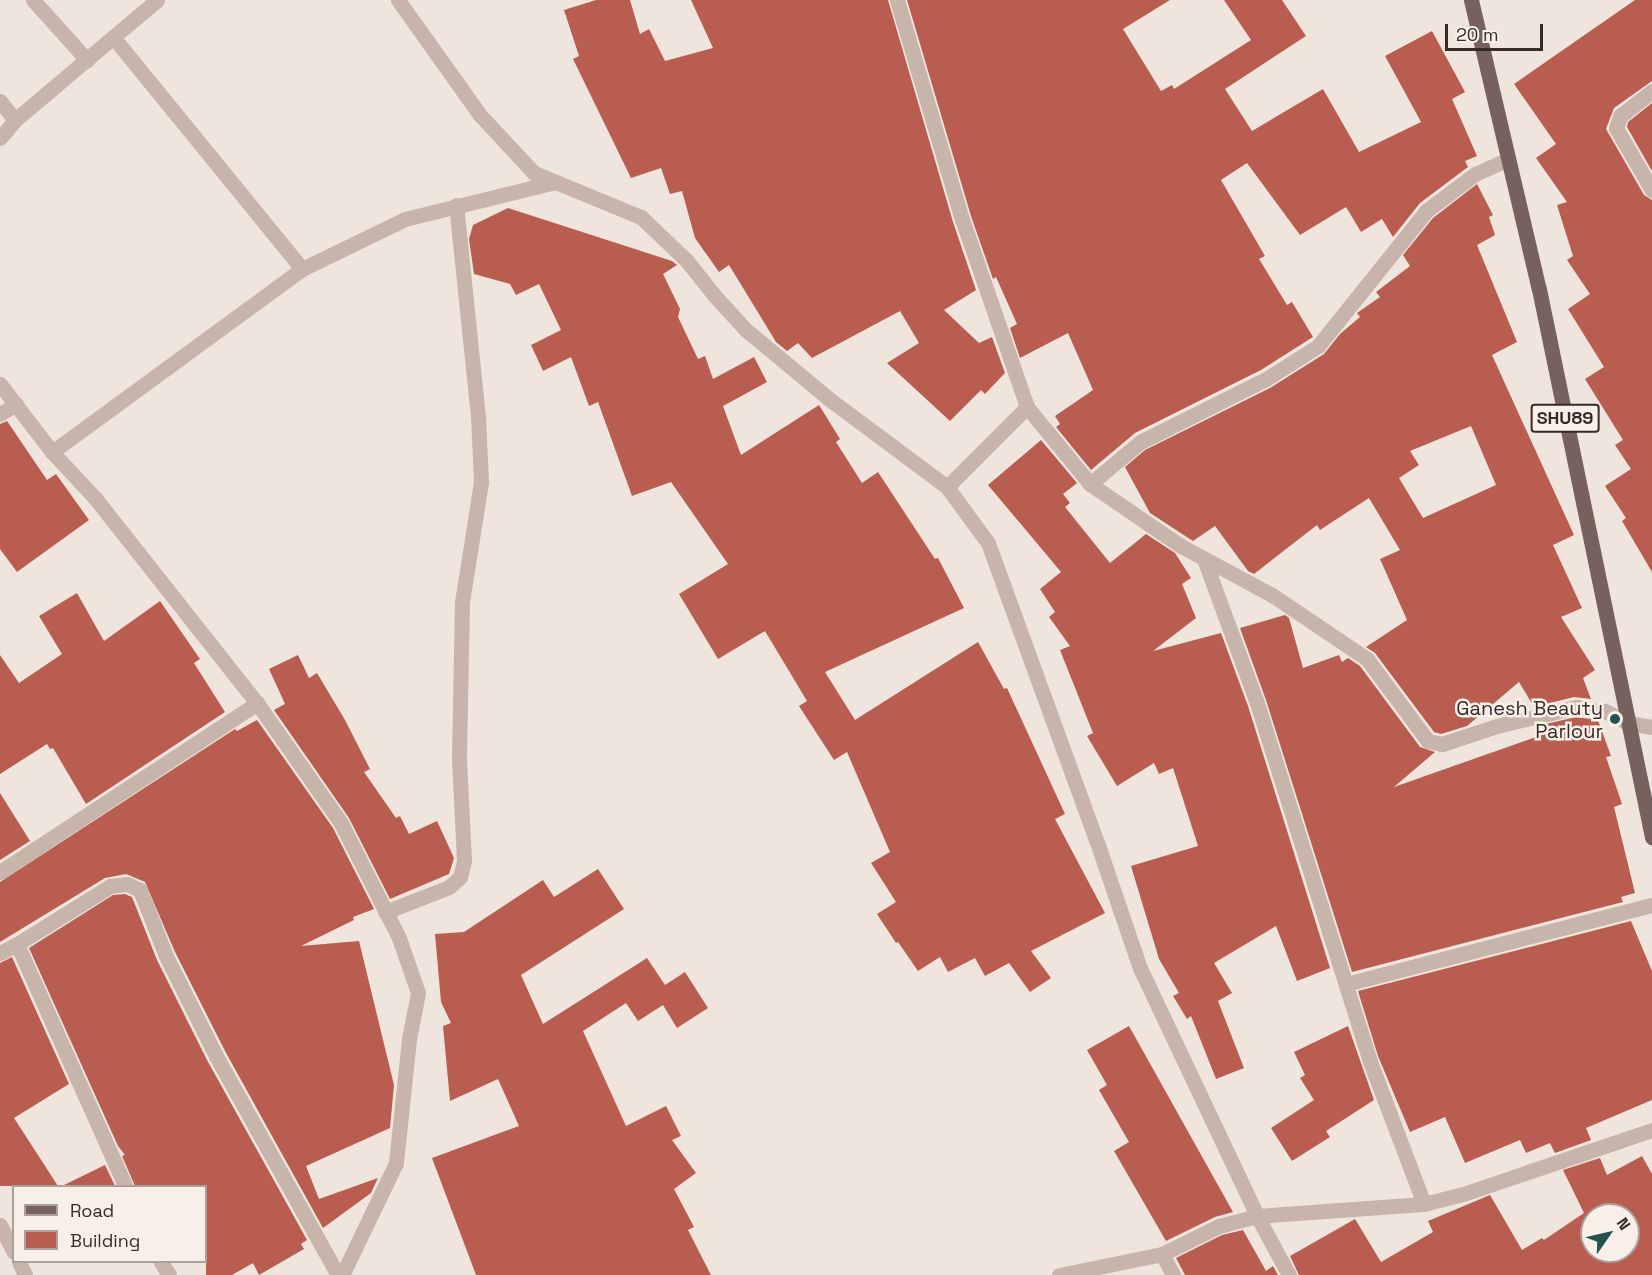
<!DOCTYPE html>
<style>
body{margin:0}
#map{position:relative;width:1652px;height:1275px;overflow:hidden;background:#f0e5dd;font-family:"Space Grotesk",sans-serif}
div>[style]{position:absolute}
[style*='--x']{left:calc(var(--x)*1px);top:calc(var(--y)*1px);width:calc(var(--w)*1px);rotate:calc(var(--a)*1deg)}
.building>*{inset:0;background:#ba5d51}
.minor>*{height:15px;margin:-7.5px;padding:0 7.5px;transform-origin:7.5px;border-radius:7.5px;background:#c7b4aa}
.major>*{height:15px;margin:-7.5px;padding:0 7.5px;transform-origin:7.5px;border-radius:7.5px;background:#76615c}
.dots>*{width:16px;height:16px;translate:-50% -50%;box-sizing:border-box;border:3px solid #f8efe9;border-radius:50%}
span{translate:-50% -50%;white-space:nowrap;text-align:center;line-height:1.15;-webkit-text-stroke:5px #f8efe9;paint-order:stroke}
.shield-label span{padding:2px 4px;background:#f8efe9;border:2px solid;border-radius:4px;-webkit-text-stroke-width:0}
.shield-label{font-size:18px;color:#352b29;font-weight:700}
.poi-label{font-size:20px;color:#352b29}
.right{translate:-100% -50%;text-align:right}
.legend{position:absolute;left:12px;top:1185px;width:195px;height:78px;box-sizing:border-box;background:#f8efe9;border:2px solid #aaa19c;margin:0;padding:8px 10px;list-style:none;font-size:18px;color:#352b29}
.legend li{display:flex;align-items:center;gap:12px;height:30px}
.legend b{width:30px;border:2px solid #aaa19c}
.north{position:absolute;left:1580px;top:1203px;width:60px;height:60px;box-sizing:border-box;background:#f8efe9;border:2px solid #aaa19c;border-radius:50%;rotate:56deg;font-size:16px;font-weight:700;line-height:24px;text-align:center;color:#352b29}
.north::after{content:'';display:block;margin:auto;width:21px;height:27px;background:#225350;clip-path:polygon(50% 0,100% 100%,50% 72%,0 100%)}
.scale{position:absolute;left:1445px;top:24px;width:98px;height:27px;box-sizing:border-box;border:3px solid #352b29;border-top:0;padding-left:8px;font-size:18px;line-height:21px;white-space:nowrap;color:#352b29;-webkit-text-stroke:4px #f8efe9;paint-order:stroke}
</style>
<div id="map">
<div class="building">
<i style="clip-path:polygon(596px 0,630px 0,640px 34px,649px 29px,665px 61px,713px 48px,691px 0,888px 0,953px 222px,976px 290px,944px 310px,979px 343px,992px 337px,1005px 373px,985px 394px,981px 390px,950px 421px,887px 363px,919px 343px,900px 311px,812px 358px,798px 343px,787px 351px,776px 342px,729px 265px,719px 272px,695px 238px,682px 191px,670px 194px,661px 168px,631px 178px,573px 59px,579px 56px,564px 10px)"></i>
<i style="clip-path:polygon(907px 0,1170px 0,1123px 29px,1161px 91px,1172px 85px,1174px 89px,1251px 40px,1224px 0,1282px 0,1306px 36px,1225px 89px,1252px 131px,1323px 89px,1359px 152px,1421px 122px,1385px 56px,1432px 31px,1465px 92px,1452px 99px,1477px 156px,1465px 161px,1468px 167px,1420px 203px,1393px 237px,1382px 219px,1361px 232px,1346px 207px,1300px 235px,1247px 163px,1221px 180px,1265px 256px,1259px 259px,1287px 305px,1292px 302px,1313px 337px,1261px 370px,1135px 433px,1091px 470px,1056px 427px,1060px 424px,1055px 416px,1093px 390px,1068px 333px,1020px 358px,1010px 328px,1017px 324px,996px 277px,993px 279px,971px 216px)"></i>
<i style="clip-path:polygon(1635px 0,1652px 0,1652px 81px,1614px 108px,1606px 129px,1644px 195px,1652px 200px,1652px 572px,1622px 521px,1626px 518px,1605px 486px,1631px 469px,1615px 445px,1623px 440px,1585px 379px,1604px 367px,1568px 309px,1590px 294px,1567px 260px,1573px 256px,1557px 205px,1567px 202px,1536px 158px,1556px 144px,1514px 84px)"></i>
<i style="clip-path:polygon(1652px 103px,1652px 171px,1627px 127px,1628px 122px)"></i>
<i style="clip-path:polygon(evenodd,1477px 184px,1493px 215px,1489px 217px,1495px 235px,1477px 245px,1517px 342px,1492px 355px,1574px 535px,1553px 545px,1582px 608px,1561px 617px,1595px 670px,1583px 678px,1591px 699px,1574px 697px,1534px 707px,1519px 682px,1467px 726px,1441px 734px,1434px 732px,1375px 653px,1366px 647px,1407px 620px,1380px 559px,1400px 550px,1369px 498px,1320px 530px,1317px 525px,1254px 574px,1248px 571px,1215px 526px,1193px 541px,1150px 513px,1125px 467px,1145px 450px,1270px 388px,1324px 354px,1340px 334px,1360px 317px,1357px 313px,1380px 297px,1376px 292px,1410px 266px,1403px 255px,1433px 218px,1477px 184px,1471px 426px,1496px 485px,1423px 518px,1399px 478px,1419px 465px,1410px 451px,1471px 426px)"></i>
<i style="clip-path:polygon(508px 208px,672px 261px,677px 265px,663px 274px,680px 309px,678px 317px,698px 359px,705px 356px,713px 379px,754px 357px,767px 382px,723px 406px,741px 455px,819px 405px,840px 439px,836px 442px,862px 483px,878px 472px,935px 559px,938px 558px,964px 608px,825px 672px,855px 720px,978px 642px,1004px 689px,1007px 688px,1065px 814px,1055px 819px,1105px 913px,1031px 951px,1051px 978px,1030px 992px,1009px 963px,985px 976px,975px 958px,948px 972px,940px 957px,918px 971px,898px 942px,896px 943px,877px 914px,896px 902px,871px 863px,890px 852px,847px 752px,834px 760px,799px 706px,807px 701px,765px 631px,718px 659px,679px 594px,728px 564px,671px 482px,632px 496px,598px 402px,589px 406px,571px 357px,543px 371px,531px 345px,561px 330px,539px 284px,516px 295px,510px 284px,474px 274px,469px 239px,473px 225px)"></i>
<i style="clip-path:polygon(7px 421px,47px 480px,56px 474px,89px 520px,17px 572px,0 549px,0 424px)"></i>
<i style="clip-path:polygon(1041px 440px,1077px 483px,1063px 494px,1070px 503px,1065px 507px,1110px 563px,1146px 534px,1175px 553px,1191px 578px,1182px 584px,1196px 618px,1153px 651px,1221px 633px,1248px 706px,1330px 968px,1297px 981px,1276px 926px,1214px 963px,1232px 993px,1218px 1001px,1244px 1068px,1216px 1079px,1191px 1016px,1187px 1019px,1173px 996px,1179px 993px,1159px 959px,1131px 866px,1198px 846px,1173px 768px,1159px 774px,1154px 763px,1117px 786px,1087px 736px,1093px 733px,1060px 650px,1070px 646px,1049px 617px,1055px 612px,1040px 589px,1061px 572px,988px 485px)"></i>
<i style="clip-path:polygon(77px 593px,104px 641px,160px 601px,200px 659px,194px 663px,225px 712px,86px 804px,53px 748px,50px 749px,47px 744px,0 774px,0 655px,19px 683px,62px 654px,39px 616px)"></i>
<i style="clip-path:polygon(1285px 615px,1289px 618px,1303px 668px,1339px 655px,1342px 662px,1348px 658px,1360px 666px,1420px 747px,1435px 752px,1394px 787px,1550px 732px,1546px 724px,1576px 717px,1598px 720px,1611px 756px,1606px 757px,1622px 804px,1614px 807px,1635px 893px,1621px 897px,1623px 902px,1352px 972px,1266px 700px,1240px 628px)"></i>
<i style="clip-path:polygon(298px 655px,309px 678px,317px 673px,345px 720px,370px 769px,364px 772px,396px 818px,400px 816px,409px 834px,437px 821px,454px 858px,449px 874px,390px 899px,349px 818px,274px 710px,285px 704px,269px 669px)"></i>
<i style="clip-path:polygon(257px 720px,333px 828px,374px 909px,353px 917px,354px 920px,301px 946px,359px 941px,394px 1085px,390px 1128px,306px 1166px,319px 1199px,378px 1178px,371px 1193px,323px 1228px,225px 1051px,175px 952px,145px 882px,126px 874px,105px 878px,0 942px,0 882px,235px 729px,237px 731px)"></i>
<i style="clip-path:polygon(0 793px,30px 841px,0 860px)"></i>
<i style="clip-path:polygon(598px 869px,624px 909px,521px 975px,543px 1024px,647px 958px,665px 985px,685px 972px,708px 1008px,677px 1028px,663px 1005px,638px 1021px,626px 1003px,583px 1031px,626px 1126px,666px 1106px,681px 1136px,672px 1140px,696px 1173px,674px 1189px,694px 1227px,688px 1230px,711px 1275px,476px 1275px,432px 1158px,519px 1126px,498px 1079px,450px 1101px,443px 1026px,451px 1023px,441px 1002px,435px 934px,464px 932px,543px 880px,554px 897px)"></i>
<i style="clip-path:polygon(125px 894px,132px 897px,157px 960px,207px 1060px,307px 1240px,301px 1244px,304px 1249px,259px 1275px,253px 1263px,232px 1275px,206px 1275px,206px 1186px,135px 1186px,122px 1156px,125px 1155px,118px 1146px,29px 948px,113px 895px)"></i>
<i style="clip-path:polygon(1631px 921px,1652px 971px,1652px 1100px,1586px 1128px,1591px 1140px,1555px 1153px,1550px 1143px,1526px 1153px,1520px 1140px,1465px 1163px,1445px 1117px,1410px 1132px,1378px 1056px,1358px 991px)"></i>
<i style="clip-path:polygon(12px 957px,69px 1084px,14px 1118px,58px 1186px,0 1186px,0 963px)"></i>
<i style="clip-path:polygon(1129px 1026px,1233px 1212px,1215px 1217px,1166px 1241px,1114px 1151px,1129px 1142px,1099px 1090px,1107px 1085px,1087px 1050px)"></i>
<i style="clip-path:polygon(1348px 1026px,1374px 1100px,1326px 1131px,1330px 1137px,1292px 1161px,1271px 1128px,1314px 1100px,1300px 1078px,1305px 1075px,1294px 1052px)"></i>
<i style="clip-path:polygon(evenodd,1642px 1156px,1652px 1174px,1652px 1275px,1299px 1275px,1290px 1256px,1355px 1219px,1381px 1262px,1433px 1232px,1428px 1221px,1490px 1195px,1522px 1250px,1542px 1238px,1544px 1240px,1584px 1213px,1563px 1170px,1600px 1158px,1607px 1175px,1642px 1156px,1592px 1215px,1628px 1215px,1628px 1251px,1592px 1251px,1592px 1215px)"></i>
<i style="clip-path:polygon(105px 1165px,115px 1186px,62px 1186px)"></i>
<i style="clip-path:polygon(1243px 1230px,1266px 1271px,1273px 1266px,1278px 1275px,1185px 1275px,1176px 1258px,1222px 1235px)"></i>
</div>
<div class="minor">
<i style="--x:33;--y:0;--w:81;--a:48"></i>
<i style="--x:398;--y:0;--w:141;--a:54.5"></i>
<i style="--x:480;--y:115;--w:79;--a:47"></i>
<i style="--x:534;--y:173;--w:116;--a:22.4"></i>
<i style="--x:641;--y:217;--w:64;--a:43.7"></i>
<i style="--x:687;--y:261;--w:43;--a:51.5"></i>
<i style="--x:714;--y:295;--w:47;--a:47.6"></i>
<i style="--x:746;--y:330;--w:108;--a:39.7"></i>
<i style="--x:829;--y:399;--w:147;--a:36.7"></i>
<i style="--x:947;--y:487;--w:69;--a:53.8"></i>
<i style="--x:988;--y:543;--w:318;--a:70"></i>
<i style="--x:1097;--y:842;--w:133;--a:71.2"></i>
<i style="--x:1140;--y:968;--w:274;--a:64.7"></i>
<i style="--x:1257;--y:1216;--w:67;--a:61.5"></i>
<i style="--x:897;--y:0;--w:228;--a:73.5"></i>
<i style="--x:962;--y:219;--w:199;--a:70.9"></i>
<i style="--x:1027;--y:407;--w:113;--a:135"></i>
<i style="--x:113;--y:37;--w:299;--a:50.8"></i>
<i style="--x:1652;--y:91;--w:41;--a:142"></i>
<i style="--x:1620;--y:116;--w:13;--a:108"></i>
<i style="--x:1616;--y:128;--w:72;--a:59.9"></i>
<i style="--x:0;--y:101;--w:24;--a:52"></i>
<i style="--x:0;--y:138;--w:23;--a:-50"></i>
<i style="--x:15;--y:120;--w:186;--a:-40.2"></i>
<i style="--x:0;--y:384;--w:86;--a:52.6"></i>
<i style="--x:52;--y:452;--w:63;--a:46.9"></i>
<i style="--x:95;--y:498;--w:261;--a:51.7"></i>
<i style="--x:257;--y:703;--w:146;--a:55"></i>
<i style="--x:341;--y:823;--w:129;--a:63.2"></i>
<i style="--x:399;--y:938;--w:58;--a:70.9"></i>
<i style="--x:418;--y:993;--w:47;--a:101.1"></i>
<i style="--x:409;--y:1039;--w:125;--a:96"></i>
<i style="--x:396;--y:1163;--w:124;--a:115.7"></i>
<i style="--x:1027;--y:407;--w:99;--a:50.7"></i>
<i style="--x:1090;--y:484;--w:110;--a:34.3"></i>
<i style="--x:1181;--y:546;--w:103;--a:28.3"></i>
<i style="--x:1272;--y:595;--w:115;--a:34"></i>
<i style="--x:1367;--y:659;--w:102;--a:53.4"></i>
<i style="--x:1428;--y:741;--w:14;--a:12"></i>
<i style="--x:1442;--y:744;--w:58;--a:-18.1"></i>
<i style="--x:1497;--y:726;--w:81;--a:-13.5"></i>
<i style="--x:1576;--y:707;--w:29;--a:8"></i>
<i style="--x:1605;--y:711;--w:27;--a:27"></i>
<i style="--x:1629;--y:723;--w:23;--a:10"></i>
<i style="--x:0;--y:414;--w:19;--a:-32"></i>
<i style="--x:52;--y:452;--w:310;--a:-36.2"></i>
<i style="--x:302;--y:269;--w:114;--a:-25.9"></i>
<i style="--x:405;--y:219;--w:155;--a:-13.8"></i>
<i style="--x:1090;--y:484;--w:65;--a:-40"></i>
<i style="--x:1140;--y:442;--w:141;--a:-26.6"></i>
<i style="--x:1266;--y:379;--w:62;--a:-32.4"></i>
<i style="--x:1318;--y:346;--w:173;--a:-51.3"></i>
<i style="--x:1426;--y:211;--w:61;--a:-37.1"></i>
<i style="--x:1475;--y:174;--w:35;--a:-24"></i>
<i style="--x:1204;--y:559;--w:153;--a:69.8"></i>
<i style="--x:1257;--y:703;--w:373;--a:72.5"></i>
<i style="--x:1369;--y:1059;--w:155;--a:69.2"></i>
<i style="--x:0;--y:872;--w:308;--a:-33.3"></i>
<i style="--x:385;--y:912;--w:69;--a:-21.3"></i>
<i style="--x:449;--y:887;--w:15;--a:-42"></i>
<i style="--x:460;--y:877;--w:16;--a:-76"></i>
<i style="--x:464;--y:861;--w:104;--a:-92.8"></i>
<i style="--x:459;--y:757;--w:155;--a:-88.9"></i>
<i style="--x:462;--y:602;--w:121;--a:-81"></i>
<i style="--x:481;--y:482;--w:65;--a:-92.6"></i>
<i style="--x:478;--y:417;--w:213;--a:-95.9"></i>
<i style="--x:17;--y:944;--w:110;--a:-31.9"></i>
<i style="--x:110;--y:886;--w:17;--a:-7"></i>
<i style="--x:127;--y:884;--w:14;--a:25"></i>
<i style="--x:140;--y:890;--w:71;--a:68.5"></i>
<i style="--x:166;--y:956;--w:112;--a:63.4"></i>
<i style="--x:216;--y:1056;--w:251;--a:60.9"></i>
<i style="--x:0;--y:953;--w:19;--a:-28"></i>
<i style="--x:17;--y:944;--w:265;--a:65.9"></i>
<i style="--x:1346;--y:984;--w:316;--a:-14.5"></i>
<i style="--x:0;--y:1225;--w:30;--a:63"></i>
<i style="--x:1162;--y:1254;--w:24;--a:62"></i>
<i style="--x:19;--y:1262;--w:14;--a:65"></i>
<i style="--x:161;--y:1262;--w:15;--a:58"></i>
<i style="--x:1059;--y:1275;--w:105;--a:-11.5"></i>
<i style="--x:1162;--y:1254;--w:64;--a:-26.2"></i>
<i style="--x:1219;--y:1226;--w:39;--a:-15"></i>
<i style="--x:1257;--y:1216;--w:167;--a:-4.1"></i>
<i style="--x:1424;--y:1204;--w:40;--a:-14.4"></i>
<i style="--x:1463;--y:1194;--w:200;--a:-18.7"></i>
</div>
<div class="major">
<i style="--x:1471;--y:0;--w:297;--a:76.8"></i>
<i style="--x:1539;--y:289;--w:560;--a:78.35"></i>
</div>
<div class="dots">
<i style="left:1615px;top:719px;background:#225350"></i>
</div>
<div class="shield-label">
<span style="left:1565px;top:418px">SHU89</span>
</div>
<div class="poi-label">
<span class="right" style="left:1603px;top:720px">Ganesh Beauty<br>Parlour</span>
</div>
<ul class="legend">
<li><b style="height:8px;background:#76615c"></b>Road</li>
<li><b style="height:16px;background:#ba5d51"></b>Building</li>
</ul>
<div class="north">N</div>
<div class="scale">20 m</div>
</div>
